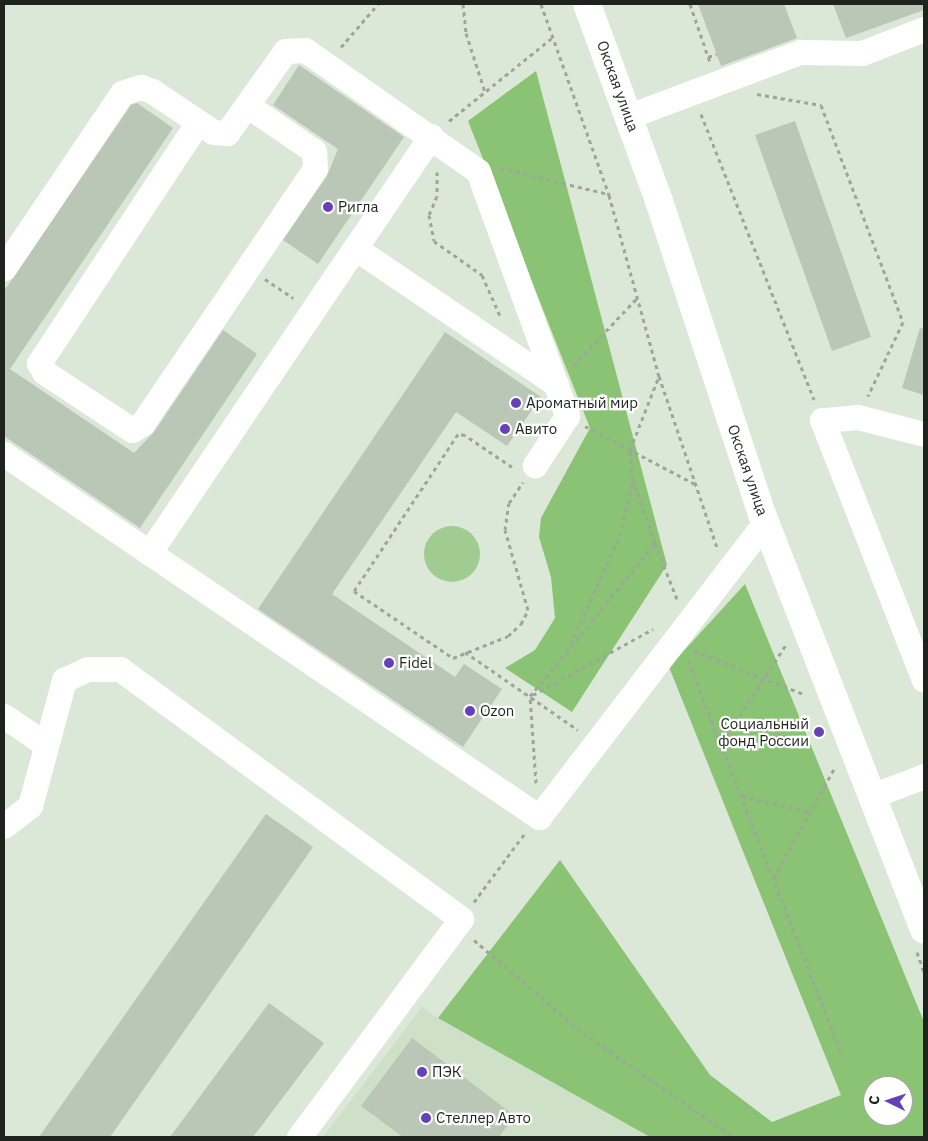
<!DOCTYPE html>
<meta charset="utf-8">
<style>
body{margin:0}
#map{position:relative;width:928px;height:1141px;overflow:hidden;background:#dbe7d7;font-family:"IBM Plex Sans",sans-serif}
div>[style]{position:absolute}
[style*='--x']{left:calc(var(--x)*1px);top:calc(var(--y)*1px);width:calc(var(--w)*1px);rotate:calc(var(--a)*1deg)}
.built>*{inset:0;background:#cfe0c9}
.green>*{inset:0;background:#a1cc91}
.round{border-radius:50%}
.forest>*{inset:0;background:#8ac373}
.building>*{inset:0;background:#bac6b6}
.path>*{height:3px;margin-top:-1.5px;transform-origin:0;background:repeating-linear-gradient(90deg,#9da69a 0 4px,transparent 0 8px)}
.minor>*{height:25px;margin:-12.5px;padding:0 12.5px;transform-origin:12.5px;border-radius:12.5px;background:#fff}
.major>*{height:28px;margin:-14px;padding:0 14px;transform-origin:14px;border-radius:14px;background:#fff}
.dots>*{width:14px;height:14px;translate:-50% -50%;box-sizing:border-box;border:2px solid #fff;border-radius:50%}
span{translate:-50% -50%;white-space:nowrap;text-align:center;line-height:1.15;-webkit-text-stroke:4.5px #fff;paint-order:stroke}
.street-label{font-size:15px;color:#1f231d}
.poi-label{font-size:15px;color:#1f231d}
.left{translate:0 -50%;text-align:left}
.right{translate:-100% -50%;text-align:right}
.frame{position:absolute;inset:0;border:5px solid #1f231d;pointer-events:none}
.north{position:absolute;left:863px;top:1076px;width:50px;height:50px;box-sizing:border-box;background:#fff;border:1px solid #a5a7a5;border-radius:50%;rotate:274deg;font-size:14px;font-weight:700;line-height:20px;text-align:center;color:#1f231d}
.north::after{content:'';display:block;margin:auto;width:18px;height:22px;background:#6541b9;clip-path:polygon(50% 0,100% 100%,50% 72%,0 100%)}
</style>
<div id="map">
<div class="built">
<i style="clip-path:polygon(422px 1007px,438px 1018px,650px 1137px,323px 1137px)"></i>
</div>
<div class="green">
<i class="round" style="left:424px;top:526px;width:56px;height:56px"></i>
</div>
<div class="forest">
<i style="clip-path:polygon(536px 71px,667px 565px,572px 712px,505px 668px,535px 650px,555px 618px,551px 577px,539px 537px,541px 518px,590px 428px,468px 121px)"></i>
<i style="clip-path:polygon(evenodd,745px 584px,924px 1022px,924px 1137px,650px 1137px,438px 1018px,560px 860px,710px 1075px,772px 1122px,841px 1095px,669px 667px,745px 584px,873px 1086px,903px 1086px,903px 1116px,873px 1116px,873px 1086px)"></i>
</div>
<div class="building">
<i style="clip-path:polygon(698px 4px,784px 4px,797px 38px,721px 66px)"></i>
<i style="clip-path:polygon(833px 4px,924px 4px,924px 10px,846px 38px)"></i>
<i style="clip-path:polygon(299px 65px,404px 137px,318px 264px,283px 240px,327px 176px,338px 149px,273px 105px)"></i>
<i style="clip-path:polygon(137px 103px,173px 128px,10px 369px,134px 453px,154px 432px,223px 330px,257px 354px,140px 528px,4px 436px,4px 291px,131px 105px)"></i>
<i style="clip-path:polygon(795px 121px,871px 337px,832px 351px,755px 135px)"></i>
<i style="clip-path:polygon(920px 328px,924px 329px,924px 395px,902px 388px)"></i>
<i style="clip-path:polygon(445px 332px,541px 397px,507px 446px,456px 412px,332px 594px,455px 677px,464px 664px,502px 689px,463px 747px,258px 609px)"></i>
<i style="clip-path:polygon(266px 814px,313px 847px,110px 1137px,39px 1137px)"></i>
<i style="clip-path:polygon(269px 1003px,324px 1043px,253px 1137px,170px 1137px)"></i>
<i style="clip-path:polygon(412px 1038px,515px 1116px,499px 1137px,403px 1137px,361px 1106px)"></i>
</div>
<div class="path">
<i style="--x:463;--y:4;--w:29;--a:84"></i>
<i style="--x:466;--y:33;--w:62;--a:72.1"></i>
<i style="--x:541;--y:4;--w:203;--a:70.4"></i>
<i style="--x:609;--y:195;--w:188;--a:74.6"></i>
<i style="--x:659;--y:376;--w:181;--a:71.3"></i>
<i style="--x:690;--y:4;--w:61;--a:71"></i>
<i style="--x:341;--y:47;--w:57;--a:-49.3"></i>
<i style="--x:708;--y:57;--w:9;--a:-18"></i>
<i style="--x:757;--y:94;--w:65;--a:9.8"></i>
<i style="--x:821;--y:105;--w:232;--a:69.3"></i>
<i style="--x:903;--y:322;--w:82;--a:115.3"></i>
<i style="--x:701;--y:114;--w:307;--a:68.4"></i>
<i style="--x:449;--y:121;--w:134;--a:-38.9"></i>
<i style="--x:500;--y:168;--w:111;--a:13.5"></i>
<i style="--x:437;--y:172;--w:24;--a:90"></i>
<i style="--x:437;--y:196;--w:21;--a:113"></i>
<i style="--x:429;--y:215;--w:26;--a:79"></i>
<i style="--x:434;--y:241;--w:59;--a:35.3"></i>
<i style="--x:482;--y:275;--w:47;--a:66.2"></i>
<i style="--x:265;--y:279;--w:34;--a:34"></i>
<i style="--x:573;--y:366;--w:96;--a:-46.7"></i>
<i style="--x:585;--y:426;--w:124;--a:27.8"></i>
<i style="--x:512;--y:467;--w:57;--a:-145.8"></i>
<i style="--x:465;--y:435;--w:7;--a:-172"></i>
<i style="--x:458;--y:434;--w:188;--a:123.5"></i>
<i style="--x:354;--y:591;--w:120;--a:34.1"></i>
<i style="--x:453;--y:658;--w:59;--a:-21.8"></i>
<i style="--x:508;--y:636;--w:18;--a:-43"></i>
<i style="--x:521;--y:624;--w:16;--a:-63"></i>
<i style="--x:528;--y:610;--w:83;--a:-106"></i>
<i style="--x:505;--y:530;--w:27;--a:-82"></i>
<i style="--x:509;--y:503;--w:25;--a:-56"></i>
<i style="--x:655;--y:543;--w:60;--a:68.6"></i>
<i style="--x:571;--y:647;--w:134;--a:-51.1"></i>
<i style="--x:655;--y:543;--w:67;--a:-109.2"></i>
<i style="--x:694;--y:651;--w:120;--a:21.4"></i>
<i style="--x:465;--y:652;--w:137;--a:34.6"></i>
<i style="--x:688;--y:660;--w:426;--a:68.7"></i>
<i style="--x:533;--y:695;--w:137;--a:-28.8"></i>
<i style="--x:722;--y:743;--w:119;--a:-57"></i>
<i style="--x:536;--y:783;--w:87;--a:-93.9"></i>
<i style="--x:530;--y:696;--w:57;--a:-49.9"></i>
<i style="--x:567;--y:652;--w:128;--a:-65.6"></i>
<i style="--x:620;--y:535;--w:57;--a:-76.9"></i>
<i style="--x:633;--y:479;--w:29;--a:-96"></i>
<i style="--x:630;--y:450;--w:79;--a:-68.6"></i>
<i style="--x:742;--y:796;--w:70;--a:13.2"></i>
<i style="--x:774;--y:878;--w:127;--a:-61.2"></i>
<i style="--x:474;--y:902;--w:86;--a:-53.5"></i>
<i style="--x:474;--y:940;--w:143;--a:40.5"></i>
<i style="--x:583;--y:1033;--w:183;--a:34.6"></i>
<i style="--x:917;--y:952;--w:21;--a:71"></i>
</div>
<div class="minor">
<i style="--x:629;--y:116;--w:183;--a:-20.5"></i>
<i style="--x:800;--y:52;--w:62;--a:0.9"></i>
<i style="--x:862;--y:53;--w:66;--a:-21.2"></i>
<i style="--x:198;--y:122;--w:289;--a:123.4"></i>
<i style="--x:39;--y:363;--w:10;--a:61"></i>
<i style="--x:44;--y:372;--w:105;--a:33.4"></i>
<i style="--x:132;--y:430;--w:12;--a:-31"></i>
<i style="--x:142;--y:424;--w:309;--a:-55.9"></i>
<i style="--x:315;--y:168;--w:17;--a:-93"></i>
<i style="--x:314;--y:151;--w:80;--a:-145.7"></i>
<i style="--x:431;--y:136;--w:135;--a:124.2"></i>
<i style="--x:355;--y:248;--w:243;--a:34.1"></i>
<i style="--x:4;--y:268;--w:211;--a:-56"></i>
<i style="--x:122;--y:93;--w:20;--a:-18"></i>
<i style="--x:141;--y:87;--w:12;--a:20"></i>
<i style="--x:152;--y:91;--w:73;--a:33.9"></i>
<i style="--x:213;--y:132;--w:14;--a:4"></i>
<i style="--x:227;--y:133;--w:100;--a:-54.7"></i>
<i style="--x:285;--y:51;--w:20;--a:-3"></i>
<i style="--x:305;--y:50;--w:211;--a:35"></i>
<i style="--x:478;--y:171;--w:261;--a:70"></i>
<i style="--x:567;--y:416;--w:59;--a:123.1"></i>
<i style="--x:924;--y:434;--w:68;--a:-165.6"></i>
<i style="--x:858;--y:417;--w:36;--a:175"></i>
<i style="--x:822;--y:420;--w:279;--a:68.6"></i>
<i style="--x:4;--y:454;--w:647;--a:34.16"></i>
<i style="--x:539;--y:817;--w:372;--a:-52.5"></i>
<i style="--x:149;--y:553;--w:368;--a:-56"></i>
<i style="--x:4;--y:716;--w:50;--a:34.3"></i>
<i style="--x:872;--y:796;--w:56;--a:-21"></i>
<i style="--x:4;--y:826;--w:33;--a:-38"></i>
<i style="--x:30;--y:806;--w:131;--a:-74.9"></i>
<i style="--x:64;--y:680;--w:26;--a:-25"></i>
<i style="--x:88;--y:669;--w:32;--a:0"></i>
<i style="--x:120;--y:669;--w:423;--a:36.2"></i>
<i style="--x:461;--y:919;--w:272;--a:126.6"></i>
</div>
<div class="major">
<i style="--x:587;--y:4;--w:210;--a:69.9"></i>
<i style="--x:659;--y:201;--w:330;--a:71.8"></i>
<i style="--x:762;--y:514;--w:446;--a:68.7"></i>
</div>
<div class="dots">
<i style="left:328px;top:207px;background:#6541b9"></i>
<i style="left:516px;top:403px;background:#6541b9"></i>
<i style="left:505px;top:429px;background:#6541b9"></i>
<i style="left:389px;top:663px;background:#6541b9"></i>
<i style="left:470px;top:711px;background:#6541b9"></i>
<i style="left:819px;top:732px;background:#6541b9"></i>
<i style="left:422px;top:1072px;background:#6541b9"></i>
<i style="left:426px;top:1118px;background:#6541b9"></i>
</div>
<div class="street-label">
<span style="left:618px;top:86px;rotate:70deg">Окская улица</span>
<span style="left:748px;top:470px;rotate:71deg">Окская улица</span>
</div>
<div class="poi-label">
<span class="left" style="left:338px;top:207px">Ригла</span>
<span class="left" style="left:526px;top:403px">Ароматный мир</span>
<span class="left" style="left:515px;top:429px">Авито</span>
<span class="left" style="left:399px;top:663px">Fidel</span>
<span class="left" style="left:480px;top:711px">Ozon</span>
<span class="right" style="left:809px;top:732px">Социальный<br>фонд России</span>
<span class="left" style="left:432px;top:1072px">ПЭК</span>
<span class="left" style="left:436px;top:1118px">Стеллер Авто</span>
</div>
<div class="frame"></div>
<div class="north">С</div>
</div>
